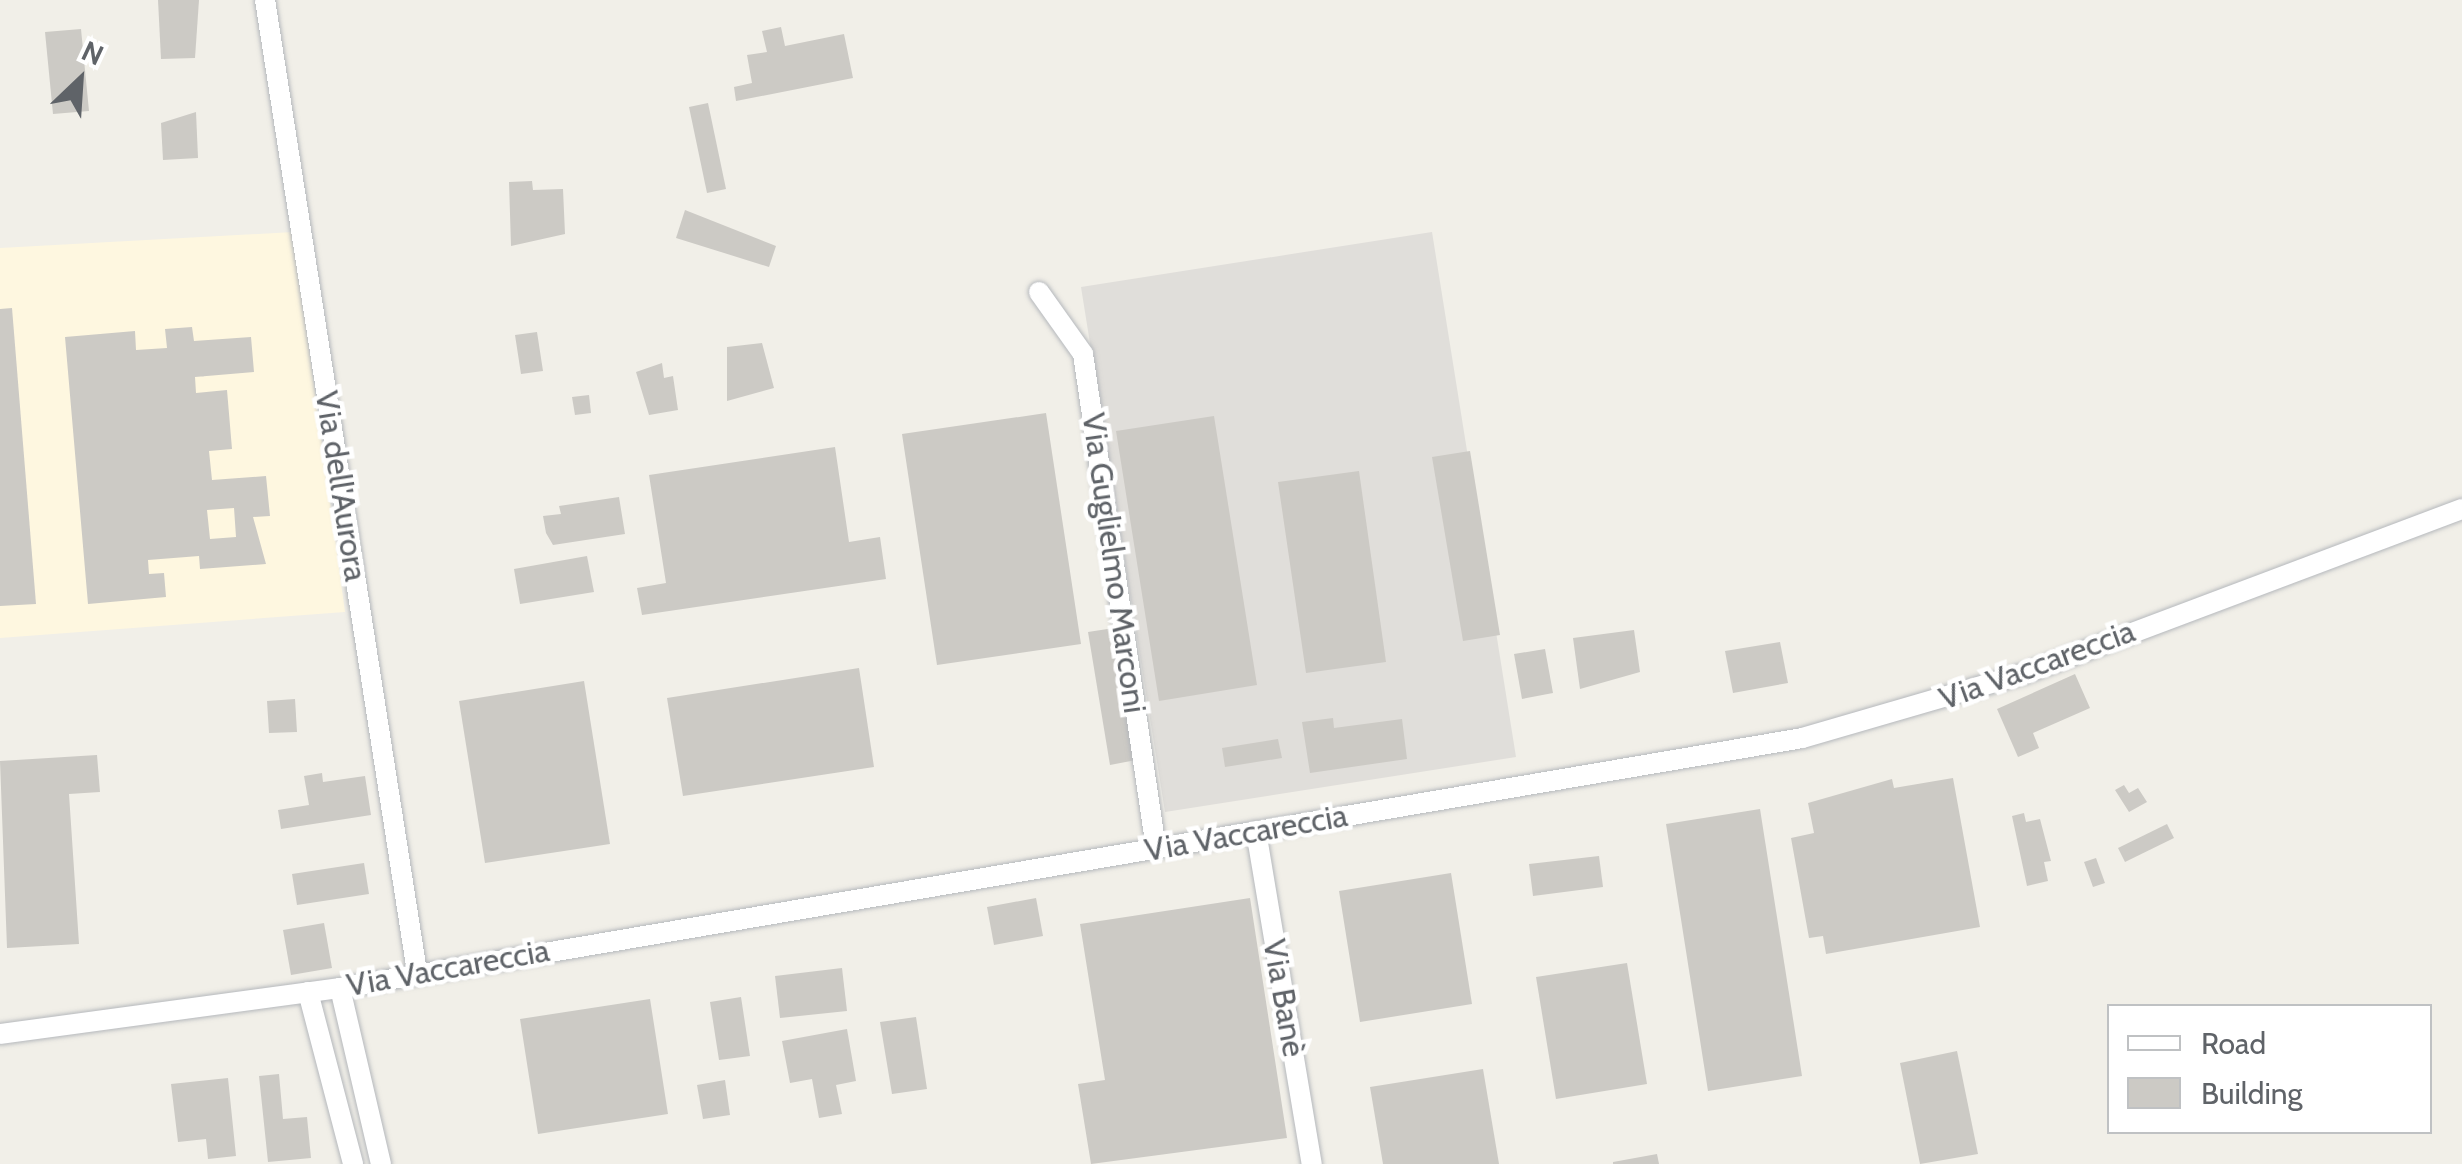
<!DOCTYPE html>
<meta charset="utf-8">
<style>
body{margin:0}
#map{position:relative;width:2462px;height:1164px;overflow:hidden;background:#f1efe8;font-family:Cabin,sans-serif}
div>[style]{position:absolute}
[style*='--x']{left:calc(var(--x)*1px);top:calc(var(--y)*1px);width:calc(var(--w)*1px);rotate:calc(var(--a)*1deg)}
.commercial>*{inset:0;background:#fef7e0}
.industrial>*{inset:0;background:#e0deda}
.building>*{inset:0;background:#cccac5}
.roads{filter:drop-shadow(0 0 2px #b5b8bc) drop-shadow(0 0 2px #b5b8bc)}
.minor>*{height:20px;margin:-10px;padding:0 10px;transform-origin:10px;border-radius:10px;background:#fff}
span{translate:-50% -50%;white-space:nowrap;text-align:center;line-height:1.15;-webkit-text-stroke:9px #fff;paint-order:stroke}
.street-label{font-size:32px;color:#5f6368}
.legend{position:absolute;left:2107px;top:1004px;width:325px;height:130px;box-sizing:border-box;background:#fff;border:2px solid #bfc1c3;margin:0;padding:12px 18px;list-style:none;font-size:30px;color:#5f6368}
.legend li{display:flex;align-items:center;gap:20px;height:50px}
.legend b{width:50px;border:2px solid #bfc1c3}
.north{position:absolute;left:30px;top:30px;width:100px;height:100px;-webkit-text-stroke:8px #fff;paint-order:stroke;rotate:25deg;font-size:28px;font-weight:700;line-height:40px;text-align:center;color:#5f6368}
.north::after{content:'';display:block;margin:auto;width:35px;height:45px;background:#5f6368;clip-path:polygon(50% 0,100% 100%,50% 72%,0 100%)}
</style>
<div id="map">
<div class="commercial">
<i style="clip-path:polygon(293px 232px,345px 612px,0 638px,0 248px)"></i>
</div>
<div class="industrial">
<i style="clip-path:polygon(1432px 232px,1516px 757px,1165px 812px,1081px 287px)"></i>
</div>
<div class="building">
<i style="clip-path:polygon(158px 0,199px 0,195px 58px,161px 59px)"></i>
<i style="clip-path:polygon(781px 27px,785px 46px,844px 34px,853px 78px,736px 101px,734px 87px,752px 83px,747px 55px,767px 52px,762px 31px)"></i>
<i style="clip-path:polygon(81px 29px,89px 111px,53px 114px,45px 32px)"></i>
<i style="clip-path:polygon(708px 103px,726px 189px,707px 193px,689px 107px)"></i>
<i style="clip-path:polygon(196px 112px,198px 158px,163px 160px,161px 123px)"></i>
<i style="clip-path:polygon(532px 181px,533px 190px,563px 189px,565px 234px,511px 246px,509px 182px)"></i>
<i style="clip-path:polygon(685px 210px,776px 246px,769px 267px,676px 238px)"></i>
<i style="clip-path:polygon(12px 308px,36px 604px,0 606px,0 309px)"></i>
<i style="clip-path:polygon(evenodd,192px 327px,194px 341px,251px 337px,254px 372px,195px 377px,196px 393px,227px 390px,232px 449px,209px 451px,212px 480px,266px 476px,270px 516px,253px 517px,266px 564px,200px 569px,199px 556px,148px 560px,149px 574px,164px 573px,166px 597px,88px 604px,65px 337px,135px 331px,136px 350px,167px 348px,165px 329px,192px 327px,234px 508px,236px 537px,210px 539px,207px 510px,234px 508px)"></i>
<i style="clip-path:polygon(537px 332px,543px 371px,521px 374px,515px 335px)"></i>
<i style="clip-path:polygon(762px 343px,774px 388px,727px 401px,727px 347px)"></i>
<i style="clip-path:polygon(662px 363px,664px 378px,673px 376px,678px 410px,649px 415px,636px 372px)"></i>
<i style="clip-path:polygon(589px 395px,591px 413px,575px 415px,572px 397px)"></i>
<i style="clip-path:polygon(1046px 413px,1081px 644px,937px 665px,902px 434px)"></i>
<i style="clip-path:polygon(1214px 416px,1257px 685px,1159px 701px,1116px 431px)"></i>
<i style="clip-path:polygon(835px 447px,849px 542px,880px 537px,886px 579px,642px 615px,637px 588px,666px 583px,649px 475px)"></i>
<i style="clip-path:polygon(1470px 451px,1500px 635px,1463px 641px,1432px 457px)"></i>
<i style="clip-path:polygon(1359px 471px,1386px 662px,1306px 673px,1278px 482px)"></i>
<i style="clip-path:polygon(619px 497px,625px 534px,553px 545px,546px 533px,543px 516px,561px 514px,559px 506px)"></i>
<i style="clip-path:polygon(587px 556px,594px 592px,520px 604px,514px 569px)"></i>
<i style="clip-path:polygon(1114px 628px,1136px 760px,1110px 765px,1088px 632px)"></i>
<i style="clip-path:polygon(1634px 630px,1640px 672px,1580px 689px,1573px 638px)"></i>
<i style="clip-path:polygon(1780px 642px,1788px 683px,1733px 693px,1725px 651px)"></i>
<i style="clip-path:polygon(1545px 649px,1553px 693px,1522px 699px,1514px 654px)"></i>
<i style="clip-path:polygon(859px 668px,874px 767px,683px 796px,667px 698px)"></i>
<i style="clip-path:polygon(2075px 674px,2090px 708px,2033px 733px,2039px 748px,2018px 757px,1997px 709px)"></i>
<i style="clip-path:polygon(584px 681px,610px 844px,485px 863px,459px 701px)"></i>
<i style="clip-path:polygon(295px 699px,297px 732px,269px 733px,267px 701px)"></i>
<i style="clip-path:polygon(1333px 718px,1334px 728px,1402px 719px,1407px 759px,1310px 773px,1302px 722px)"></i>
<i style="clip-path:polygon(1278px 739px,1282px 758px,1225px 767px,1222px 748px)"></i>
<i style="clip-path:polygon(97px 755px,100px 792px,69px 794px,79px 944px,7px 948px,0 761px)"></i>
<i style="clip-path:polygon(322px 773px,323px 782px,365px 776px,371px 815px,281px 829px,278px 810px,309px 805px,304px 776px)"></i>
<i style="clip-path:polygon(1953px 778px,1980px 927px,1826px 954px,1823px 936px,1809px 938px,1791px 838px,1814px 833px,1808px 803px,1892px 779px,1894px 788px)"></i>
<i style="clip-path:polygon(2124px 785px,2129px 793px,2138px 788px,2147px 802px,2129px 812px,2115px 790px)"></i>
<i style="clip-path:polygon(1760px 809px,1802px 1076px,1708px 1091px,1666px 824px)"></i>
<i style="clip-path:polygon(2024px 813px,2026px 822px,2040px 819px,2051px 861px,2044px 862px,2048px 881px,2027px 886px,2012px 816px)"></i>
<i style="clip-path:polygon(2167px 824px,2174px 838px,2125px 862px,2118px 848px)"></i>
<i style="clip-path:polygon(1599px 856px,1603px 887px,1533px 896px,1529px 864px)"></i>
<i style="clip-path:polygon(2096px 858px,2105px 883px,2093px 887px,2084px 862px)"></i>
<i style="clip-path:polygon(364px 863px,369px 894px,297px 905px,292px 874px)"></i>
<i style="clip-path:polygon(1451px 873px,1472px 1004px,1360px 1022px,1339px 891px)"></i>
<i style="clip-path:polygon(1036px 898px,1043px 936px,994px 945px,987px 907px)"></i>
<i style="clip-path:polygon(1250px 898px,1287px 1138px,1091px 1164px,1078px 1084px,1105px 1080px,1080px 924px)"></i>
<i style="clip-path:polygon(324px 923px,332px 968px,291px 975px,283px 930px)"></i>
<i style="clip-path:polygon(1627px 963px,1647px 1084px,1556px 1099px,1536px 977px)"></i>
<i style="clip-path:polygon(842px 968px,847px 1011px,780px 1018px,775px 976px)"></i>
<i style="clip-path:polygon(741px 997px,750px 1056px,719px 1060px,710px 1002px)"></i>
<i style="clip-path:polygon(650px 999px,668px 1114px,538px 1134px,520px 1019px)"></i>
<i style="clip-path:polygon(916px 1017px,927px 1089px,892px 1094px,880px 1022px)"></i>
<i style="clip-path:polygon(847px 1029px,856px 1081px,836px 1085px,842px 1114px,819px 1118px,812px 1079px,790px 1083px,782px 1041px)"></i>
<i style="clip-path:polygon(1957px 1051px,1978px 1154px,1920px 1164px,1900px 1063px)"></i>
<i style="clip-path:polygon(1483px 1069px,1499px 1164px,1383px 1164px,1370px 1087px)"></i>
<i style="clip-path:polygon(279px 1074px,283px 1119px,307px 1117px,311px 1158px,268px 1162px,259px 1076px)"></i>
<i style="clip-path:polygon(228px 1078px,236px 1156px,208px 1159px,206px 1139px,178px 1142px,171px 1084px)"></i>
<i style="clip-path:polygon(725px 1080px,730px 1115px,703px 1119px,697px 1085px)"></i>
<i style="clip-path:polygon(1657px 1154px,1659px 1164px,1613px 1164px,1613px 1162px)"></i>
</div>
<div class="roads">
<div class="minor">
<i style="--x:265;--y:0;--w:984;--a:81.11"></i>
<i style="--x:1039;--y:292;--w:76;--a:54.6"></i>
<i style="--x:1083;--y:354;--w:499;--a:81.6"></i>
<i style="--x:1256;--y:831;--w:338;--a:80.5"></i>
<i style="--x:340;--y:988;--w:181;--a:76.9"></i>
<i style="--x:308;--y:992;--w:178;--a:75.3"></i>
<i style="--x:0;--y:1034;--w:343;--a:-7.7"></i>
<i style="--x:340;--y:988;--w:1483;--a:-9.7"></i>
<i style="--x:1802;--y:738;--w:230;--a:-16.2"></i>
<i style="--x:2023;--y:674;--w:469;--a:-20.6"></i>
</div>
</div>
<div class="street-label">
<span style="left:341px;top:486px;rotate:81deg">Via dell'Aurora</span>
<span style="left:1114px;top:563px;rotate:82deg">Via Guglielmo Marconi</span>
<span style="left:2037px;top:665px;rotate:-20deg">Via Vaccareccia</span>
<span style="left:1246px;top:833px;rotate:-10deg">Via Vaccareccia</span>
<span style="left:448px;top:968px;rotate:-10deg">Via Vaccareccia</span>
<span style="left:1284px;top:998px;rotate:80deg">Via Banè</span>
</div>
<ul class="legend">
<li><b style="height:12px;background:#fff"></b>Road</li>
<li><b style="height:28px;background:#cccac5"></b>Building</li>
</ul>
<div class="north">N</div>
</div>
